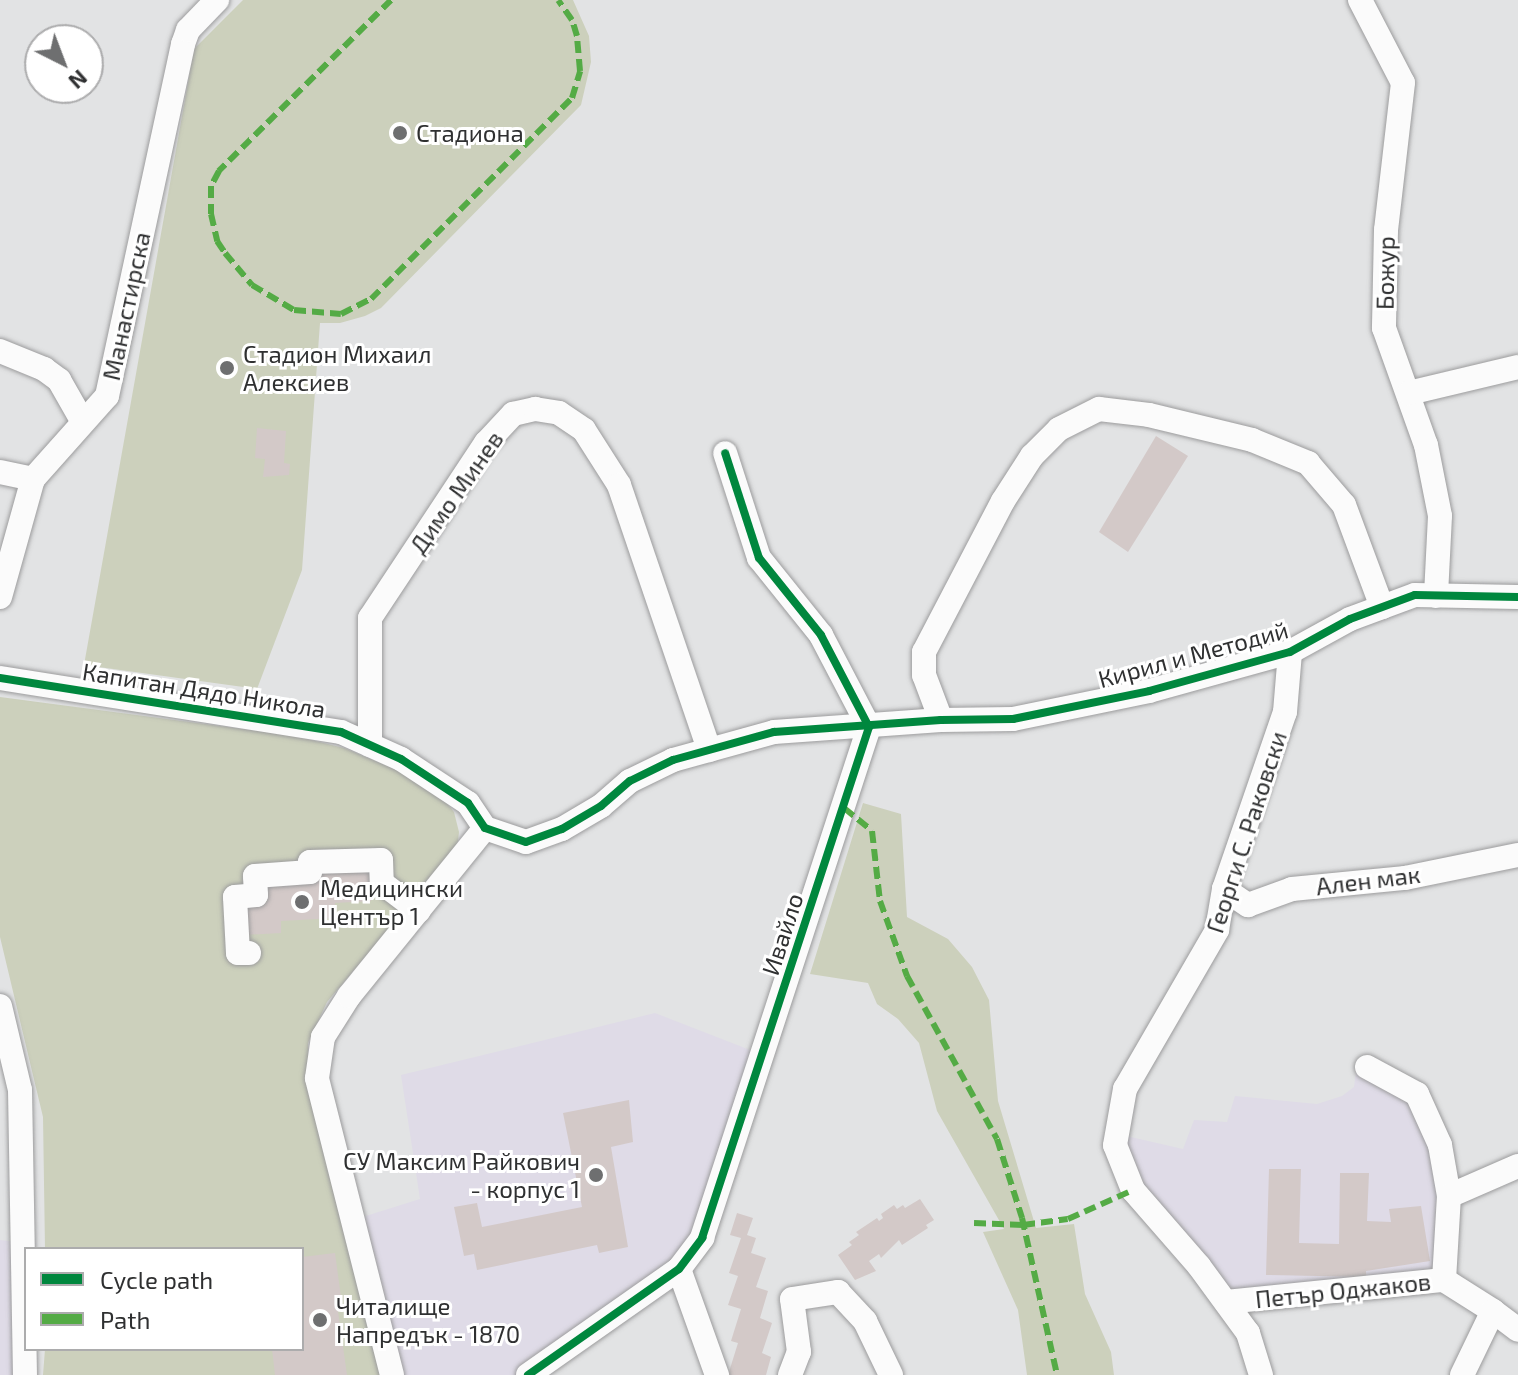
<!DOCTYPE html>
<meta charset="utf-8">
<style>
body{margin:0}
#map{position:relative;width:1518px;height:1375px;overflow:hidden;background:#e2e3e4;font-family:"Exo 2",sans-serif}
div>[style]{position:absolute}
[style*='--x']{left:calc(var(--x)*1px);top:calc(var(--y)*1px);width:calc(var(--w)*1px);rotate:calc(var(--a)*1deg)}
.education>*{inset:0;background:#dfdbe7}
.green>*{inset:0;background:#ccd0bc}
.building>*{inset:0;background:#d3c9c8}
.roads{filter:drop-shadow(0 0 2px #9c9c9d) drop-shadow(0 0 2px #9c9c9d)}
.minor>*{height:24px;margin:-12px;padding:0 12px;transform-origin:12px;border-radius:12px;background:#fbfbfb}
.quiet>*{height:6px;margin-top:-3px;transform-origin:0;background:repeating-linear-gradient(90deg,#54ab45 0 12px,transparent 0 18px)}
.cycleway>*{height:8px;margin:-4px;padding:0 4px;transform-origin:4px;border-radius:4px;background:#00873e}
.dots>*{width:22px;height:22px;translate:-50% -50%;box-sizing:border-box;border:4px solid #fff;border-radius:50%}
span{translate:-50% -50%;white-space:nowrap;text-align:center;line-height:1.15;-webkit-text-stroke:6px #fff;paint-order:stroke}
.poi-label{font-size:24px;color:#2f3031}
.left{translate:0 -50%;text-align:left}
.right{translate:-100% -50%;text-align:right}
.street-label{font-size:24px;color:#2f3031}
.legend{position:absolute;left:24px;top:1247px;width:280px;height:104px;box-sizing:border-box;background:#fff;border:2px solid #acacad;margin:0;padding:10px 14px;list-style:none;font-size:24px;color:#2f3031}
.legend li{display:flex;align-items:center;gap:16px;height:40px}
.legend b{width:40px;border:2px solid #acacad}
.north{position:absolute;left:24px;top:24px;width:80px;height:80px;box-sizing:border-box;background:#fff;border:2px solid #acacad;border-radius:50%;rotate:138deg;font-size:22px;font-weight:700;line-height:32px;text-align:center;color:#2f3031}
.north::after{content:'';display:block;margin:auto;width:28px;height:36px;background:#6e6f70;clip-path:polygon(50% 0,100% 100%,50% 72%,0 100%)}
</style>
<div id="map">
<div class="education">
<i style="clip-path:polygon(655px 1013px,763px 1055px,702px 1238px,523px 1375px,392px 1375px,353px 1220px,420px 1199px,401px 1075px)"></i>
<i style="clip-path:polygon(1367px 1067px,1417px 1094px,1440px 1145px,1444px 1280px,1226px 1302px,1133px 1190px,1122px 1135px,1183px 1149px,1194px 1120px,1227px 1122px,1235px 1096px,1317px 1104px,1342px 1096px,1354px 1087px,1356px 1072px)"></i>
<i style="clip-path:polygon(0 1240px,24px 1243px,25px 1375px,0 1375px)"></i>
</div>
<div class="green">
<i style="clip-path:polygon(243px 0,573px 0,589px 36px,591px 62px,581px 105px,381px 308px,365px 316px,340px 323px,320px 323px,302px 570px,257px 689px,84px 665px,194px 49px)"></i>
<i style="clip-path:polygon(0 697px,295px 736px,344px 748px,404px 773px,441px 796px,454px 812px,459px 832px,457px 849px,327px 1002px,308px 1043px,308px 1075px,392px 1375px,43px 1375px,45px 1349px,302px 1349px,302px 1249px,45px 1249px,43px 1117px,0 937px)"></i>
<i style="clip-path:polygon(863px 803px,901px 814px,907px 917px,948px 939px,972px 967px,989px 1000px,998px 1101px,1036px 1228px,1074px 1224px,1085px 1294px,1111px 1352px,1114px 1375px,1027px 1375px,1018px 1310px,983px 1232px,1004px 1229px,937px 1111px,919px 1043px,898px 1019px,877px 1004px,868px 983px,810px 974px)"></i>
</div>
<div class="building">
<i style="clip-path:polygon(257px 428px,286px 431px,284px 463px,290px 464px,289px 475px,263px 477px,265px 459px,255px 458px)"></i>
<i style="clip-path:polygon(1156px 436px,1188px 456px,1128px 552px,1099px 532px)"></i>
<i style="clip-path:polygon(370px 869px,371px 901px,335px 903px,336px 918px,281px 921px,281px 933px,243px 935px,241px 903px,267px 902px,267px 881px,321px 879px,321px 871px)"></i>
<i style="clip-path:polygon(629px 1100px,633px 1142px,611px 1147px,628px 1247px,599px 1253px,597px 1245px,477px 1270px,474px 1254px,464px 1256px,454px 1207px,477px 1203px,482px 1227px,582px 1207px,563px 1113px)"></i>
<i style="clip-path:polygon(1269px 1169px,1301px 1169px,1299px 1243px,1339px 1244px,1340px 1173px,1369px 1173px,1367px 1221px,1391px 1222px,1389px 1209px,1421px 1206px,1430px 1261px,1366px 1271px,1366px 1277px,1266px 1275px)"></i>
<i style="clip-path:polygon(920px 1199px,934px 1220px,926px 1225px,928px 1228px,902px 1245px,899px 1240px,881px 1258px,879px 1254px,869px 1261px,876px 1271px,855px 1280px,838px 1255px,852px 1245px,849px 1242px,859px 1235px,856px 1232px,877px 1218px,879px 1221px,883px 1218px,881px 1214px,894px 1205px,897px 1209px,903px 1205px,905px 1208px)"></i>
<i style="clip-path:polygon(737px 1213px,753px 1218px,747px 1235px,756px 1238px,751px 1253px,766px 1258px,756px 1287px,768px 1291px,760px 1318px,772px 1323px,762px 1353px,771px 1357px,766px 1375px,728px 1375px,738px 1343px,731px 1341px,741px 1309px,728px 1305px,738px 1276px,729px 1273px,741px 1238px,730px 1235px)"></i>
<i style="clip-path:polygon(335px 1253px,341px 1297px,336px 1297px,347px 1375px,275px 1375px,272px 1349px,302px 1349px,302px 1257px)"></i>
</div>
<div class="roads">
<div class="minor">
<i style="--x:1360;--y:0;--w:93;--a:62.6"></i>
<i style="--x:1403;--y:83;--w:148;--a:96.6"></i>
<i style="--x:1386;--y:230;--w:98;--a:91.2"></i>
<i style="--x:1384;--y:328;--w:124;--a:70.3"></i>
<i style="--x:1426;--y:445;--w:72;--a:78.8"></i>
<i style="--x:1440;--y:516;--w:80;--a:92.9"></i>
<i style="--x:0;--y:351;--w:48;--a:22.2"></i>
<i style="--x:44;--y:369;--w:19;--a:36"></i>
<i style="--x:59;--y:380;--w:48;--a:60.3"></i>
<i style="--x:1409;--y:393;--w:112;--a:-13.4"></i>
<i style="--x:0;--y:472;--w:34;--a:12"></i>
<i style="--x:0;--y:597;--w:123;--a:-74.4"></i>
<i style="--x:33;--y:479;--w:111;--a:-48.3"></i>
<i style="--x:107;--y:396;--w:360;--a:-77.8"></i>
<i style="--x:183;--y:44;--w:15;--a:-70"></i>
<i style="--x:188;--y:30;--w:42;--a:-46"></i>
<i style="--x:0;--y:678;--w:345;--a:9"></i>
<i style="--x:341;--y:732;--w:66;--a:24.2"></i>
<i style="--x:401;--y:759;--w:80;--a:33.3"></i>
<i style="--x:468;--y:803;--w:30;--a:56"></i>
<i style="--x:485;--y:828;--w:43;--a:18.9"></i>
<i style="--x:526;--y:842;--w:38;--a:-20"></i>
<i style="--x:562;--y:829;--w:45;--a:-30.5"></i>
<i style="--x:601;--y:806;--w:38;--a:-41"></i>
<i style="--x:630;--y:781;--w:48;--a:-26"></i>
<i style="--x:673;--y:760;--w:105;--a:-15.5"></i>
<i style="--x:774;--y:732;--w:167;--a:-4.1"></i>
<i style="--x:941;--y:720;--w:72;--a:-0.8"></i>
<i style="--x:1013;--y:719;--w:139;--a:-11.6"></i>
<i style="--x:1149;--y:691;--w:146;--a:-15.5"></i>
<i style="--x:1290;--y:652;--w:68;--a:-28.8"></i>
<i style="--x:1350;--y:619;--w:69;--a:-20.3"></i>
<i style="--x:1415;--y:595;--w:103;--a:1.1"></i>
<i style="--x:941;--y:720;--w:48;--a:-110.7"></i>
<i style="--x:924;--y:675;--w:23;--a:-90"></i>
<i style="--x:924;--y:652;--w:170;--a:-62.4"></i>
<i style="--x:1003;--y:501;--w:54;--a:-57.2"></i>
<i style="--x:1032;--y:456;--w:38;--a:-45"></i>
<i style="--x:1059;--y:429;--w:45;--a:-26.6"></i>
<i style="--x:1099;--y:409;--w:50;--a:6.8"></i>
<i style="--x:1149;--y:415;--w:106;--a:13.6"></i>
<i style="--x:1252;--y:440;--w:61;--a:22.3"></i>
<i style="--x:1308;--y:463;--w:55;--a:49.4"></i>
<i style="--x:1344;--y:505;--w:109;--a:69.6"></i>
<i style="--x:370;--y:745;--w:127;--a:-90"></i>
<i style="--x:370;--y:618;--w:210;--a:-56.5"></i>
<i style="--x:486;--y:443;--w:40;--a:-47"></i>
<i style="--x:513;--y:414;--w:23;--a:-13"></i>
<i style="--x:535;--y:409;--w:24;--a:9"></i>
<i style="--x:559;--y:413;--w:30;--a:34"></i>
<i style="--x:584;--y:430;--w:65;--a:57.5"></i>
<i style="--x:619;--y:485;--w:280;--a:71.2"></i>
<i style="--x:1224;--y:889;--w:29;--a:34"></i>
<i style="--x:1248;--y:905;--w:47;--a:-20"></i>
<i style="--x:1292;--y:889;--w:114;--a:-5.6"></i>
<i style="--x:1405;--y:878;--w:115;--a:-11.5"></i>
<i style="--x:249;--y:953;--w:11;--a:180"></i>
<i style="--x:238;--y:953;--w:56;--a:-93.1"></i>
<i style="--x:235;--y:897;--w:21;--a:-5"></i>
<i style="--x:256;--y:895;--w:19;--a:-93"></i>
<i style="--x:255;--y:876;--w:55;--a:-4.2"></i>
<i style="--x:310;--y:872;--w:10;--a:-90"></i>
<i style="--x:310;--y:862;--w:71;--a:-1.6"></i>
<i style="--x:381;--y:860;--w:23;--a:88"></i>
<i style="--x:382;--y:883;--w:46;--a:37.1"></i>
<i style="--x:0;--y:1006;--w:86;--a:76.6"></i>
<i style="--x:20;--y:1090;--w:285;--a:89"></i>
<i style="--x:1367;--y:1067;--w:57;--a:28.4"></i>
<i style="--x:1417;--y:1094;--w:56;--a:65.7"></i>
<i style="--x:1440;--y:1145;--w:52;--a:80"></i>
<i style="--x:679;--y:1269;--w:113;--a:70.3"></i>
<i style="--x:1444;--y:1280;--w:58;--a:32.3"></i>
<i style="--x:1226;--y:1302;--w:219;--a:-5.8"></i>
<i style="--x:1444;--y:1280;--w:84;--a:-86.6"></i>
<i style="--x:1449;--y:1196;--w:75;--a:-23.5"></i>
<i style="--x:392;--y:1375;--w:306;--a:-104.2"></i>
<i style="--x:317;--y:1078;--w:41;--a:-81.7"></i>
<i style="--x:323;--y:1037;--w:49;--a:-57.6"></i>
<i style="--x:349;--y:996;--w:216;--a:-51"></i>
<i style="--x:528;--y:1375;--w:184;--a:-35.1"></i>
<i style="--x:679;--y:1269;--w:39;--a:-53"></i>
<i style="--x:702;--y:1238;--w:538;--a:-71.9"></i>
<i style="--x:869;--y:727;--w:104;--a:-117.6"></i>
<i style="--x:821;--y:635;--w:99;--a:-128.8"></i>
<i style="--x:759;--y:558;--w:110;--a:-107.9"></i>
<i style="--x:790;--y:1375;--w:25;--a:-69"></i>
<i style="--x:799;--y:1352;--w:53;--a:-97.5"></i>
<i style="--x:792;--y:1299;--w:47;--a:-8.7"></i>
<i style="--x:838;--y:1292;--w:40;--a:47"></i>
<i style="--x:865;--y:1321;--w:60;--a:64.3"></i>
<i style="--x:1261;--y:1375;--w:44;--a:-107.2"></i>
<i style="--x:1248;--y:1333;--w:83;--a:-126.2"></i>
<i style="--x:1199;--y:1266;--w:101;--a:-131"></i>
<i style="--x:1133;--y:1190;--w:48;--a:-111.8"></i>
<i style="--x:1115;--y:1145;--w:57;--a:-79.9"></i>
<i style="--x:1125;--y:1089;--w:184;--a:-59.9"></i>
<i style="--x:1217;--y:930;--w:42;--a:-80.3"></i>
<i style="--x:1224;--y:889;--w:187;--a:-71"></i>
<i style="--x:1285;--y:712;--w:60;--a:-85.2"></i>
<i style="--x:1462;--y:1375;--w:71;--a:-64.2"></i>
<i style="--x:1493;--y:1311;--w:31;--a:37"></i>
</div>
</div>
<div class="quiet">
<i style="--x:391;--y:0;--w:243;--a:135.2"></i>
<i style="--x:219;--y:171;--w:17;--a:118"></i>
<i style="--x:211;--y:186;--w:28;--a:90"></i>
<i style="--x:211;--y:214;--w:28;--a:77"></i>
<i style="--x:217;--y:241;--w:14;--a:56"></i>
<i style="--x:225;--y:253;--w:42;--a:49.8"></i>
<i style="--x:252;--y:285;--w:49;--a:30.8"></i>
<i style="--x:294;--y:310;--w:47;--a:4.9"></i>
<i style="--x:341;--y:314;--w:34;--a:-27"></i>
<i style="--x:371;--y:299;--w:284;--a:-45"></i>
<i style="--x:572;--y:98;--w:28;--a:-73"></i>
<i style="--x:580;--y:71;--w:35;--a:-95"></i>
<i style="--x:577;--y:36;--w:17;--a:-107"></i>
<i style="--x:572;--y:20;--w:24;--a:-125"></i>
<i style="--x:844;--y:808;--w:36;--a:39"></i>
<i style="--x:872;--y:831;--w:70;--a:83.5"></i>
<i style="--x:880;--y:901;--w:80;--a:70.2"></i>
<i style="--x:907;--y:976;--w:186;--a:61.1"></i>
<i style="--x:997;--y:1139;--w:83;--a:72.4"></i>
<i style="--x:1022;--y:1218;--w:161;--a:77.4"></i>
<i style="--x:974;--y:1223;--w:49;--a:2.3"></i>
<i style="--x:1023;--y:1225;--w:45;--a:-7.6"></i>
<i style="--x:1068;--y:1219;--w:71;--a:-24"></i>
</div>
<div class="cycleway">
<i style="--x:0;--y:678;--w:345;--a:9"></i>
<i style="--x:341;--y:732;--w:66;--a:24.2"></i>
<i style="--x:401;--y:759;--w:80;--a:33.3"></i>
<i style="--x:468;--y:803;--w:30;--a:56"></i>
<i style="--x:485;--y:828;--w:43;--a:18.9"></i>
<i style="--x:526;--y:842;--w:38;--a:-20"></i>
<i style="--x:562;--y:829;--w:45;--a:-30.5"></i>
<i style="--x:601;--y:806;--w:38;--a:-41"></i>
<i style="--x:630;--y:781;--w:48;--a:-26"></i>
<i style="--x:673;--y:760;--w:105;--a:-15.5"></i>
<i style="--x:774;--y:732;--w:167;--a:-4.1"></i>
<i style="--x:941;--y:720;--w:72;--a:-0.8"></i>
<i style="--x:1013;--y:719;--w:139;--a:-11.6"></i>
<i style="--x:1149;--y:691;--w:146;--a:-15.5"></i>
<i style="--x:1290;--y:652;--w:68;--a:-28.8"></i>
<i style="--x:1350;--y:619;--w:69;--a:-20.3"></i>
<i style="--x:1415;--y:595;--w:103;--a:1.1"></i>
<i style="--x:528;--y:1375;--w:184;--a:-35.1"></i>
<i style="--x:679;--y:1269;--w:39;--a:-53"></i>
<i style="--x:702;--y:1238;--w:538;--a:-71.9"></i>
<i style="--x:869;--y:727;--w:104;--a:-117.6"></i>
<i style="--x:821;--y:635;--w:99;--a:-128.8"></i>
<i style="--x:759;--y:558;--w:110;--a:-107.9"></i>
</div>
<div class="dots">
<i style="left:400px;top:133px;background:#6e6f70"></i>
<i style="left:227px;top:368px;background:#6e6f70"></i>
<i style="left:302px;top:902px;background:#6e6f70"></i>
<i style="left:596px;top:1175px;background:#6e6f70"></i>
<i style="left:320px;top:1320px;background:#6e6f70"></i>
</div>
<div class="poi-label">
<span class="left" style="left:416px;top:133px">Стадиона</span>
<span class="left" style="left:243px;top:368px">Стадион Михаил<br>Алексиев</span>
<span class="left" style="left:320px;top:902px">Медицински<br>Център 1</span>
<span class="right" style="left:580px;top:1175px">СУ Максим Райкович<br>- корпус 1</span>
<span class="left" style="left:336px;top:1320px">Читалище<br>Напредък - 1870</span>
</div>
<div class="street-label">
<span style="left:1385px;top:273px;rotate:-89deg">Божур</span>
<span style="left:126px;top:306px;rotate:-78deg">Манастирска</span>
<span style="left:456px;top:492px;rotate:-55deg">Димо Минев</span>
<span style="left:1193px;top:654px;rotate:-15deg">Кирил и Методий</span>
<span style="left:204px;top:690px;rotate:9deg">Капитан Дядо Никола</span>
<span style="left:1246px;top:832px;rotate:-72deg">Георги С. Раковски</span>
<span style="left:1368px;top:880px;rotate:-7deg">Ален мак</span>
<span style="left:782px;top:934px;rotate:-72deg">Ивайло</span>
<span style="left:1343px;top:1290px;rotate:-6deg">Петър Оджаков</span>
</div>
<ul class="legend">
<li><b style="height:10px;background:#00873e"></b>Cycle path</li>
<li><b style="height:10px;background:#54ab45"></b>Path</li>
</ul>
<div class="north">N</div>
</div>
